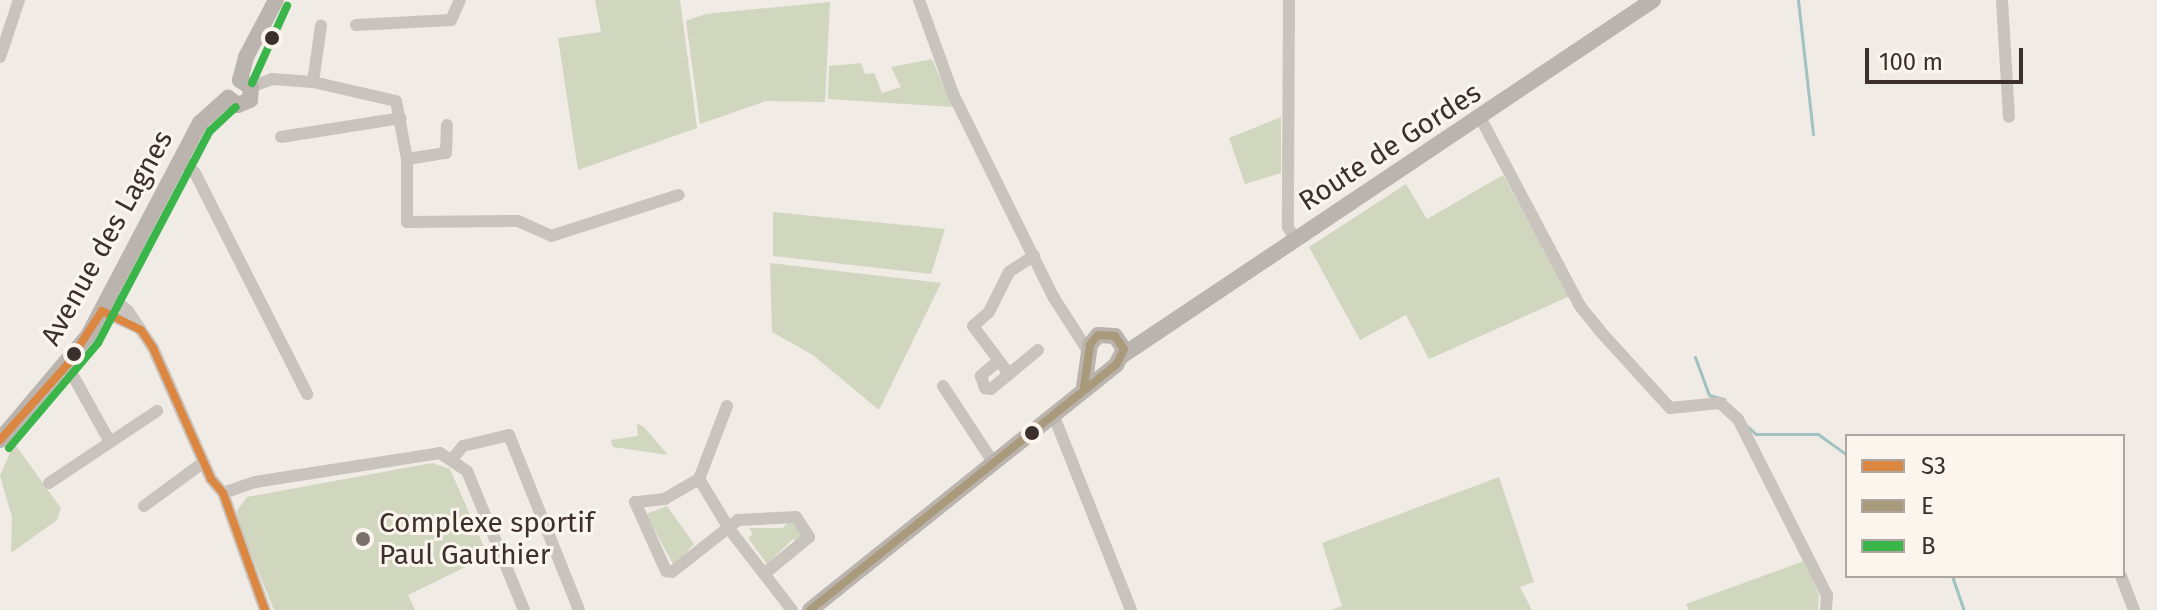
<!DOCTYPE html>
<style>
body{margin:0}
#map{position:relative;width:2157px;height:610px;overflow:hidden;background:#f0ebe5;font-family:"Fira Sans",sans-serif}
div>[style]{position:absolute}
[style*='--x']{left:calc(var(--x)*1px);top:calc(var(--y)*1px);width:calc(var(--w)*1px);rotate:calc(var(--a)*1deg)}
.green>*{inset:0;background:#d1d6bf}
.stream>*{height:3px;margin:-1.5px;padding:0 1.5px;transform-origin:1.5px;border-radius:1.5px;background:#a1c2c1}
.street>*{height:12px;margin:-6px;padding:0 6px;transform-origin:6px;border-radius:6px;background:#c9c3be}
.secondary>*{height:16px;margin:-8px;padding:0 8px;transform-origin:8px;border-radius:8px;background:#bab3ae}
.bus-1>*{height:8px;margin:-4px;padding:0 4px;transform-origin:4px;border-radius:4px;background:#db8742}
.bus-2>*{height:8px;margin:-4px;padding:0 4px;transform-origin:4px;border-radius:4px;background:#a89a7a}
.bus-3>*{height:8px;margin:-4px;padding:0 4px;transform-origin:4px;border-radius:4px;background:#3ab54a}
.dots>*{width:22px;height:22px;translate:-50% -50%;box-sizing:border-box;border:4px solid #fbf5ee;border-radius:50%}
span{translate:-50% -50%;white-space:nowrap;text-align:center;line-height:1.15;-webkit-text-stroke:6px #fbf5ee;paint-order:stroke}
.street-label{font-size:28px;color:#3b302b}
.poi-label{font-size:28px;color:#3b302b}
.left{translate:0 -50%;text-align:left}
.legend{position:absolute;left:1845px;top:434px;width:280px;height:144px;box-sizing:border-box;background:#fbf5ee;border:2px solid #aea6a0;margin:0;padding:10px 14px;list-style:none;font-size:24px;color:#3b302b}
.legend li{display:flex;align-items:center;gap:16px;height:40px}
.legend b{width:40px;border:2px solid #aea6a0}
.scale{position:absolute;left:1865px;top:48px;width:158px;height:36px;box-sizing:border-box;border:4px solid #3b302b;border-top:0;padding-left:10px;font-size:24px;line-height:28px;white-space:nowrap;color:#3b302b;-webkit-text-stroke:6px #fbf5ee;paint-order:stroke}
</style>
<div id="map">
<div class="green">
<i style="clip-path:polygon(595px 0,680px 0,697px 128px,578px 170px,558px 38px,601px 32px)"></i>
<i style="clip-path:polygon(830px 2px,825px 102px,766px 101px,700px 124px,686px 21px,705px 14px)"></i>
<i style="clip-path:polygon(932px 59px,953px 107px,828px 99px,829px 66px,861px 63px,865px 74px,874px 73px,882px 93px,901px 87px,891px 67px)"></i>
<i style="clip-path:polygon(1281px 117px,1281px 173px,1245px 184px,1229px 138px)"></i>
<i style="clip-path:polygon(1503px 175px,1570px 296px,1429px 359px,1406px 315px,1360px 340px,1309px 247px,1406px 184px,1427px 219px)"></i>
<i style="clip-path:polygon(773px 212px,945px 229px,931px 274px,773px 256px)"></i>
<i style="clip-path:polygon(770px 263px,941px 283px,879px 410px,813px 355px,772px 332px)"></i>
<i style="clip-path:polygon(637px 424px,643px 426px,668px 455px,613px 447px,611px 440px,638px 436px)"></i>
<i style="clip-path:polygon(14px 443px,61px 508px,57px 520px,11px 553px,12px 517px,0 476px)"></i>
<i style="clip-path:polygon(432px 463px,450px 469px,488px 556px,408px 595px,415px 610px,274px 610px,238px 522px,237px 511px,247px 497px)"></i>
<i style="clip-path:polygon(1499px 477px,1534px 582px,1520px 587px,1532px 610px,1331px 610px,1342px 606px,1322px 543px)"></i>
<i style="clip-path:polygon(667px 506px,694px 544px,674px 566px,646px 514px)"></i>
<i style="clip-path:polygon(790px 520px,803px 537px,797px 542px,793px 539px,767px 564px,748px 538px,753px 534px,749px 528px,783px 528px)"></i>
<i style="clip-path:polygon(1804px 561px,1819px 595px,1818px 610px,1689px 610px,1686px 604px)"></i>
</div>
<div class="stream">
<i style="--x:1798;--y:0;--w:135;--a:83.6"></i>
<i style="--x:1695;--y:357;--w:40;--a:69.8"></i>
<i style="--x:1709;--y:395;--w:16;--a:15"></i>
<i style="--x:1747;--y:426;--w:12;--a:42"></i>
<i style="--x:1756;--y:434;--w:62;--a:0"></i>
<i style="--x:1818;--y:434;--w:36;--a:36"></i>
<i style="--x:1952;--y:576;--w:36;--a:71"></i>
</div>
<div class="street">
<i style="--x:919;--y:0;--w:100;--a:70.1"></i>
<i style="--x:953;--y:94;--w:228;--a:63.7"></i>
<i style="--x:1054;--y:298;--w:63;--a:57.3"></i>
<i style="--x:1289;--y:0;--w:227;--a:90.3"></i>
<i style="--x:1288;--y:227;--w:15;--a:62"></i>
<i style="--x:2002;--y:0;--w:117;--a:86.6"></i>
<i style="--x:356;--y:25;--w:95;--a:-3"></i>
<i style="--x:451;--y:20;--w:22;--a:-66"></i>
<i style="--x:0;--y:57;--w:60;--a:-71.6"></i>
<i style="--x:313;--y:82;--w:57;--a:-81.9"></i>
<i style="--x:251;--y:87;--w:22;--a:-21"></i>
<i style="--x:272;--y:79;--w:41;--a:4.2"></i>
<i style="--x:313;--y:82;--w:85;--a:12.9"></i>
<i style="--x:396;--y:101;--w:59;--a:79.3"></i>
<i style="--x:407;--y:159;--w:63;--a:90"></i>
<i style="--x:407;--y:222;--w:111;--a:-0.5"></i>
<i style="--x:518;--y:221;--w:36;--a:24"></i>
<i style="--x:551;--y:236;--w:134;--a:-17.8"></i>
<i style="--x:1481;--y:119;--w:212;--a:62.1"></i>
<i style="--x:1580;--y:306;--w:32;--a:51"></i>
<i style="--x:1600;--y:331;--w:104;--a:47.7"></i>
<i style="--x:1670;--y:408;--w:50;--a:-5.7"></i>
<i style="--x:1720;--y:403;--w:24;--a:42"></i>
<i style="--x:1738;--y:419;--w:197;--a:63.2"></i>
<i style="--x:1827;--y:595;--w:15;--a:94"></i>
<i style="--x:281;--y:137;--w:121;--a:-9"></i>
<i style="--x:181;--y:159;--w:20;--a:45"></i>
<i style="--x:195;--y:173;--w:248;--a:63.1"></i>
<i style="--x:407;--y:159;--w:39;--a:-9"></i>
<i style="--x:446;--y:153;--w:28;--a:-88"></i>
<i style="--x:110;--y:296;--w:23;--a:40"></i>
<i style="--x:128;--y:311;--w:45;--a:56"></i>
<i style="--x:153;--y:348;--w:143;--a:66.1"></i>
<i style="--x:211;--y:479;--w:18;--a:49"></i>
<i style="--x:223;--y:493;--w:124;--a:70.3"></i>
<i style="--x:102;--y:311;--w:40;--a:25"></i>
<i style="--x:998;--y:361;--w:23;--a:139"></i>
<i style="--x:981;--y:376;--w:13;--a:72"></i>
<i style="--x:985;--y:388;--w:6;--a:9"></i>
<i style="--x:991;--y:389;--w:61;--a:-39.7"></i>
<i style="--x:67;--y:365;--w:88;--a:60.8"></i>
<i style="--x:1009;--y:374;--w:60;--a:-126.9"></i>
<i style="--x:973;--y:326;--w:21;--a:-41"></i>
<i style="--x:989;--y:312;--w:45;--a:-63.4"></i>
<i style="--x:1009;--y:272;--w:30;--a:-33"></i>
<i style="--x:943;--y:386;--w:91;--a:56.7"></i>
<i style="--x:727;--y:406;--w:78;--a:111"></i>
<i style="--x:699;--y:479;--w:60;--a:58.7"></i>
<i style="--x:730;--y:530;--w:101;--a:52.2"></i>
<i style="--x:1053;--y:414;--w:211;--a:68.3"></i>
<i style="--x:453;--y:458;--w:16;--a:-50"></i>
<i style="--x:463;--y:446;--w:47;--a:-13.4"></i>
<i style="--x:509;--y:435;--w:188;--a:68.2"></i>
<i style="--x:699;--y:479;--w:39;--a:150"></i>
<i style="--x:665;--y:499;--w:30;--a:174"></i>
<i style="--x:635;--y:502;--w:76;--a:65.8"></i>
<i style="--x:666;--y:571;--w:6;--a:9"></i>
<i style="--x:672;--y:572;--w:84;--a:-38.2"></i>
<i style="--x:738;--y:520;--w:58;--a:-3"></i>
<i style="--x:796;--y:517;--w:24;--a:57"></i>
<i style="--x:809;--y:537;--w:58;--a:140.6"></i>
<i style="--x:49;--y:483;--w:130;--a:-33.7"></i>
<i style="--x:223;--y:493;--w:34;--a:-19"></i>
<i style="--x:255;--y:482;--w:187;--a:-8.9"></i>
<i style="--x:440;--y:453;--w:32;--a:34"></i>
<i style="--x:467;--y:471;--w:150;--a:67.7"></i>
<i style="--x:144;--y:506;--w:74;--a:-36.3"></i>
<i style="--x:2121;--y:576;--w:36;--a:69"></i>
</div>
<div class="secondary">
<i style="--x:240;--y:80;--w:24;--a:-75"></i>
<i style="--x:246;--y:57;--w:64;--a:-62.2"></i>
<i style="--x:228;--y:98;--w:12;--a:35"></i>
<i style="--x:238;--y:105;--w:13;--a:-23"></i>
<i style="--x:250;--y:100;--w:13;--a:-86"></i>
<i style="--x:251;--y:87;--w:13;--a:-148"></i>
<i style="--x:1123;--y:355;--w:638;--a:-33.81"></i>
<i style="--x:0;--y:440;--w:136;--a:-49.8"></i>
<i style="--x:88;--y:336;--w:241;--a:-62.3"></i>
<i style="--x:200;--y:123;--w:38;--a:-42"></i>
<i style="--x:810;--y:610;--w:392;--a:-38.7"></i>
<i style="--x:1116;--y:365;--w:18;--a:-63"></i>
<i style="--x:1124;--y:349;--w:16;--a:-125"></i>
<i style="--x:1115;--y:336;--w:17;--a:-177"></i>
<i style="--x:1098;--y:335;--w:13;--a:129"></i>
<i style="--x:1090;--y:345;--w:42;--a:98.1"></i>
</div>
<div class="bus-1">
<i style="--x:102;--y:311;--w:43;--a:26"></i>
<i style="--x:141;--y:330;--w:22;--a:56"></i>
<i style="--x:153;--y:348;--w:143;--a:66.1"></i>
<i style="--x:211;--y:479;--w:18;--a:49"></i>
<i style="--x:223;--y:493;--w:124;--a:70.3"></i>
<i style="--x:0;--y:440;--w:101;--a:-48.2"></i>
<i style="--x:67;--y:365;--w:64;--a:-57.1"></i>
</div>
<div class="bus-2">
<i style="--x:810;--y:610;--w:392;--a:-38.7"></i>
<i style="--x:1116;--y:365;--w:18;--a:-63"></i>
<i style="--x:1124;--y:349;--w:16;--a:-125"></i>
<i style="--x:1115;--y:336;--w:17;--a:-177"></i>
<i style="--x:1098;--y:335;--w:13;--a:129"></i>
<i style="--x:1090;--y:345;--w:42;--a:98.1"></i>
</div>
<div class="bus-3">
<i style="--x:252;--y:83;--w:85;--a:-65.6"></i>
<i style="--x:9;--y:448;--w:138;--a:-49.7"></i>
<i style="--x:98;--y:343;--w:240;--a:-62.2"></i>
<i style="--x:210;--y:131;--w:35;--a:-43"></i>
</div>
<div class="dots">
<i style="left:272px;top:38px;background:#3b302b"></i>
<i style="left:74px;top:354px;background:#3b302b"></i>
<i style="left:1032px;top:433px;background:#3b302b"></i>
<i style="left:363px;top:539px;background:#7a716c"></i>
</div>
<div class="street-label">
<span style="left:1390px;top:147px;rotate:-33deg">Route de Gordes</span>
<span style="left:107px;top:238px;rotate:-61deg">Avenue des Lagnes</span>
</div>
<div class="poi-label">
<span class="left" style="left:379px;top:539px">Complexe sportif<br>Paul Gauthier</span>
</div>
<ul class="legend">
<li><b style="height:10px;background:#db8742"></b>S3</li>
<li><b style="height:10px;background:#a89a7a"></b>E</li>
<li><b style="height:10px;background:#3ab54a"></b>B</li>
</ul>
<div class="scale">100 m</div>
</div>
